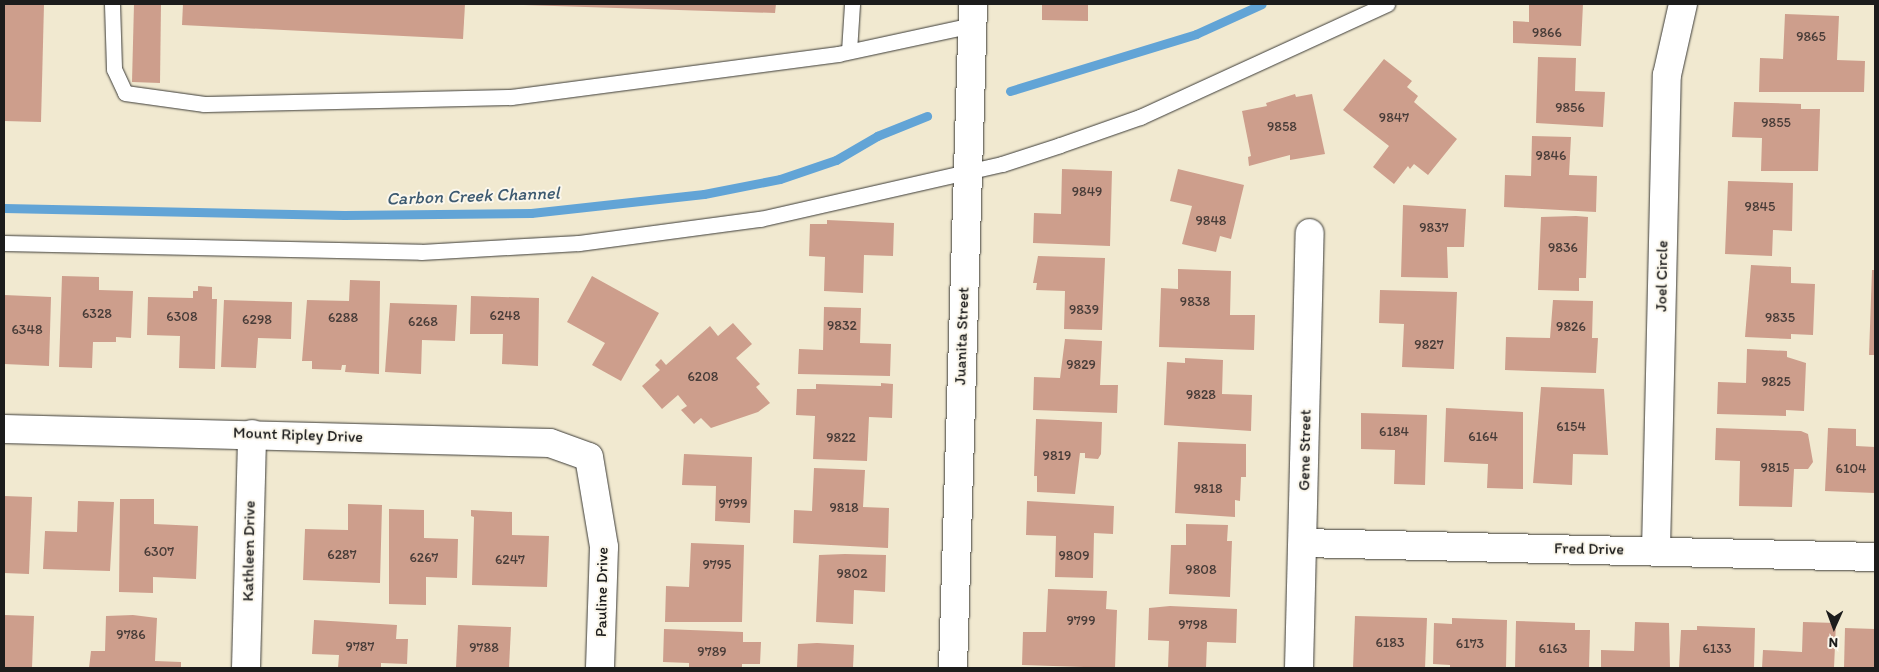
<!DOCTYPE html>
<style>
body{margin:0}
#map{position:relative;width:1879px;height:672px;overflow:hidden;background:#f1e9d0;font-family:Itim,sans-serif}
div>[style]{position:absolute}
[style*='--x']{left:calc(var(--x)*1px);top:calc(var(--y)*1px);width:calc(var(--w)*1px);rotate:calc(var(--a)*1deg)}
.stream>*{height:9px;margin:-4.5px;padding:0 4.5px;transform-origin:4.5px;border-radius:4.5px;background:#62a4d6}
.building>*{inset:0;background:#cd9e8c}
.roads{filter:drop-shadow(0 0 1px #3c3b37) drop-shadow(0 0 1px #3c3b37)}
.lane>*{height:15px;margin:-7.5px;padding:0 7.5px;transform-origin:7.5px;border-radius:7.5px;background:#fff}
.street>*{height:28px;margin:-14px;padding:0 14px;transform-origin:14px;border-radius:14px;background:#fff}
span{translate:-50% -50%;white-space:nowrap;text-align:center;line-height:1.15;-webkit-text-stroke:4px #fbf7ec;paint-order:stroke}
.number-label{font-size:14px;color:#483c38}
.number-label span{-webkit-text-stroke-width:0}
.street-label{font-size:16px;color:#1c1c1c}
.water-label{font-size:18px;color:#3c5970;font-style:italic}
.frame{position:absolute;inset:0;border:5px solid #1c1c1c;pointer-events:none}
.north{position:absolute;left:1809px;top:602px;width:50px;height:50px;-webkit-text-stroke:4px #fbf7ec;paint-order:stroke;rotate:182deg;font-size:14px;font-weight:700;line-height:20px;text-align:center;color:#1c1c1c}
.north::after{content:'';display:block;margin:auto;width:18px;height:22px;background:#1c1c1c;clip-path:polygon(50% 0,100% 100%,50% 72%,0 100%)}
</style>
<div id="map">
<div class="stream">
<i style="--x:1010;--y:91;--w:195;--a:-17"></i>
<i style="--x:1196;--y:34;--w:72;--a:-24.4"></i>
<i style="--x:4;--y:208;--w:340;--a:1.2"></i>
<i style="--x:344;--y:215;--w:187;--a:-0.6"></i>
<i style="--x:531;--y:213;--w:174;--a:-6.3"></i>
<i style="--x:704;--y:194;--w:77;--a:-11.2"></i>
<i style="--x:780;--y:179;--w:59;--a:-18.7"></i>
<i style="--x:836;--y:160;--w:48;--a:-30.3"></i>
<i style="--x:877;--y:136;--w:54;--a:-21.8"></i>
</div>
<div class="building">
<i style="clip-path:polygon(4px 4px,44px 4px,41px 122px,4px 121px)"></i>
<i style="clip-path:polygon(134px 4px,161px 4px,160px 83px,132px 82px)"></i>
<i style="clip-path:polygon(183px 4px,465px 4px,463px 39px,182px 25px)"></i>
<i style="clip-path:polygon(494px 4px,776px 4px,775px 13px)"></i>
<i style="clip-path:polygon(1042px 4px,1088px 4px,1088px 21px,1042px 20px)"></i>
<i style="clip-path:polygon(1529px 4px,1583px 4px,1581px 46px,1513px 43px,1513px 21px,1529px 22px)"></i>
<i style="clip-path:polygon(1785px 14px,1839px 16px,1837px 60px,1865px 61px,1864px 92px,1759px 92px,1760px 58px,1783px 59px)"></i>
<i style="clip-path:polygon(1538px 57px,1576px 58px,1575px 91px,1605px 92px,1603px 127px,1536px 123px)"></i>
<i style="clip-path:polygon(1384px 59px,1412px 81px,1407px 87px,1418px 96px,1414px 102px,1457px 139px,1428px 175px,1414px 164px,1410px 169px,1408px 166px,1394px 184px,1373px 167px,1389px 146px,1343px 110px)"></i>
<i style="clip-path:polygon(1295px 94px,1296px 97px,1312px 94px,1325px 154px,1290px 160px,1290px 155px,1249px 166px,1248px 157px,1251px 156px,1242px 111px,1267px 106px,1266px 103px)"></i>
<i style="clip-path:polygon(1734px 102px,1801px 104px,1801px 109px,1820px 109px,1818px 171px,1761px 171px,1762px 138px,1732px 137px)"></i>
<i style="clip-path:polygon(1532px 136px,1571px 137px,1569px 175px,1597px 176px,1596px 212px,1504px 207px,1505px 175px,1531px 176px)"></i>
<i style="clip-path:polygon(1062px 169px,1112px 171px,1110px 246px,1033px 243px,1034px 213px,1061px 214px)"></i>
<i style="clip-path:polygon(1178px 169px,1244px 185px,1231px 239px,1220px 236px,1216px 252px,1182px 244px,1192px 206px,1170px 201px)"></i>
<i style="clip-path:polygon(1728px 181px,1793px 183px,1792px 231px,1773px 230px,1772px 256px,1725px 254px)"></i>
<i style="clip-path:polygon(1403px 205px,1466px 209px,1464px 247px,1447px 247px,1448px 278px,1401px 277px)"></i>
<i style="clip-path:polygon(1576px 216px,1588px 217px,1586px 278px,1579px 278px,1579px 291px,1538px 290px,1541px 217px)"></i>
<i style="clip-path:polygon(827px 220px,894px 223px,893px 256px,864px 255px,863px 293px,824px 291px,825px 257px,809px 256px,810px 224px,827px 224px)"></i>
<i style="clip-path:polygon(1038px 256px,1105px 258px,1102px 330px,1064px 329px,1065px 291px,1036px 290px,1037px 283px,1033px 283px)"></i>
<i style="clip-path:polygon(1751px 265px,1791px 267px,1791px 283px,1815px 284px,1813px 335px,1791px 334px,1791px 339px,1745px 337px)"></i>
<i style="clip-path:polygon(1178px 269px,1231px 271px,1230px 315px,1255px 315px,1254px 350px,1159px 347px,1161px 288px,1178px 289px)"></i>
<i style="clip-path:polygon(1872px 270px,1875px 270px,1875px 355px,1869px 355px)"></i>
<i style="clip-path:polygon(62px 276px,99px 277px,99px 290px,133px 291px,131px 338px,116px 337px,116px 342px,93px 342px,92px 368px,59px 367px)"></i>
<i style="clip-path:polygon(592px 276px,659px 313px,621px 381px,592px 365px,605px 343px,567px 322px)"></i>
<i style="clip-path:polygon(350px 280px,380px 281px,379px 374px,345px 372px,346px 365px,342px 365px,341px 370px,312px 369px,312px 361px,302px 361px,307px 300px,349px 301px)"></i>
<i style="clip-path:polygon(198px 286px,212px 287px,212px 299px,217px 299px,215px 369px,179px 368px,180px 336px,147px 335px,148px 297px,193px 298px,193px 291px,198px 291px)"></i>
<i style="clip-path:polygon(1380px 290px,1457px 292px,1454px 369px,1402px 367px,1404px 324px,1379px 323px)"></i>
<i style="clip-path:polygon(4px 295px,51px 297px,49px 366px,4px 364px)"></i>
<i style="clip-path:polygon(471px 296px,539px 298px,538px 366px,502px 364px,503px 334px,470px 334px)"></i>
<i style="clip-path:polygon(224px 300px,292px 302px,291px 339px,258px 338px,256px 368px,221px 367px)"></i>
<i style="clip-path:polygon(1553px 300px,1593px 301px,1592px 338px,1598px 338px,1596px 373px,1505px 370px,1506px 337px,1550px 338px)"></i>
<i style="clip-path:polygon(390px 303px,457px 305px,455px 341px,422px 340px,421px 374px,385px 372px)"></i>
<i style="clip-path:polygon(824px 307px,861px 308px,860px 343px,891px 344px,890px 376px,798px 374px,799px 349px,823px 350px)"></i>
<i style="clip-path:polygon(733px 323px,752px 344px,736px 358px,760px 384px,756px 387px,770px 403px,758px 412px,711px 428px,701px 418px,694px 424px,681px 410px,687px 406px,678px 395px,662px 409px,642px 386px,660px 370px,655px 365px,661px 359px,666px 365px,710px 326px,718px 336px)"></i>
<i style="clip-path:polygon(1065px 339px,1102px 341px,1100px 385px,1118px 385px,1117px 413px,1033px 410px,1034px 377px,1060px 378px)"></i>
<i style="clip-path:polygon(1747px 349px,1787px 351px,1787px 357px,1806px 363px,1804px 411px,1786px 410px,1786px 416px,1717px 414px,1718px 382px,1746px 383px)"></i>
<i style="clip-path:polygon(1185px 358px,1223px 360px,1222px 394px,1252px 395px,1251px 431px,1164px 425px,1167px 362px,1185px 363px)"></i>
<i style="clip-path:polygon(881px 383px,893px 384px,892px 418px,869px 417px,867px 461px,813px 459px,815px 416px,796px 415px,797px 389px,816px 389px,816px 384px,881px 386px)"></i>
<i style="clip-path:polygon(1541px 387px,1604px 389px,1608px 455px,1573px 454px,1572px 485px,1533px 483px)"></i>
<i style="clip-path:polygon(1446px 408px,1523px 412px,1523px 489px,1487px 488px,1488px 464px,1444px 462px)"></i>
<i style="clip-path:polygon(1361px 413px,1427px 415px,1425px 485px,1394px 484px,1395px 450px,1361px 449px)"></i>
<i style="clip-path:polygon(1036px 419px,1102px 422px,1101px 454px,1098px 459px,1085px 458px,1085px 453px,1080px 453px,1075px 494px,1037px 492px,1037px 476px,1034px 476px)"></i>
<i style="clip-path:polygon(1716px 428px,1801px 431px,1808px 434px,1813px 462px,1808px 469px,1794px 469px,1792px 507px,1739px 506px,1740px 461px,1715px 460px)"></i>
<i style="clip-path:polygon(1828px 428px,1856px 429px,1856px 446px,1875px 447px,1875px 493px,1825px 491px)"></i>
<i style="clip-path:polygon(1178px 442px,1246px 444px,1246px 477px,1241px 477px,1240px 501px,1235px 500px,1235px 517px,1175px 513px)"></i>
<i style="clip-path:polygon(684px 454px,752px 457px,750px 523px,715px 521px,716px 486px,682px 485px)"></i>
<i style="clip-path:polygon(814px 468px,865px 470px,863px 507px,889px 508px,888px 548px,793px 543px,794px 510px,812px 511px)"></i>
<i style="clip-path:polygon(4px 496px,32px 497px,29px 574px,4px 573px)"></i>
<i style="clip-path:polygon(120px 499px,154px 499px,154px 524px,198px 526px,196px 579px,153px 577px,153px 593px,119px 592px)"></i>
<i style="clip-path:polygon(78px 501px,114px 502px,110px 571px,43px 569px,45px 531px,77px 532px)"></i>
<i style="clip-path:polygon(1027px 501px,1114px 506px,1113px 534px,1094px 533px,1093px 578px,1055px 577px,1056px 536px,1026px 535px)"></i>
<i style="clip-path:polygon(348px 504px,382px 505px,380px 583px,303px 580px,305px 529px,348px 530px)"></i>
<i style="clip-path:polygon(389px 509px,424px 510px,424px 538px,458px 539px,457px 578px,426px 577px,426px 605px,389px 604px)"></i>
<i style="clip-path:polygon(471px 510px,512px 512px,512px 535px,549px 536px,547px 587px,472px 585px,474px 517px,471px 516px)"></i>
<i style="clip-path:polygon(1186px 524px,1228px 525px,1227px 541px,1232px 541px,1230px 597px,1169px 594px,1171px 545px,1186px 545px)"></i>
<i style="clip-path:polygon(691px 543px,744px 545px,742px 622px,665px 622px,666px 586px,689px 587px)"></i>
<i style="clip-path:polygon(845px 554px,886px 555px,885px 592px,854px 590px,853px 624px,816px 622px,819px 555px)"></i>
<i style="clip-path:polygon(1048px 589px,1107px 591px,1106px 609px,1117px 610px,1115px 668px,1022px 665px,1023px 632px,1046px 632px)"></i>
<i style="clip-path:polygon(1170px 606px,1237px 609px,1236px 643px,1207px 642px,1206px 668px,1168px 668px,1169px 641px,1148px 640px,1149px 608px)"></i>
<i style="clip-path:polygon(4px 615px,34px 616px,32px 668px,4px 668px)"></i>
<i style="clip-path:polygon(133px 615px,157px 618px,155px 661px,181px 662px,181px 668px,89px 668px,91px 651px,105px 651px,106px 616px)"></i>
<i style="clip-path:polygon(1355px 616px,1427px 618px,1425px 668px,1353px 668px)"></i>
<i style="clip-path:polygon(1452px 618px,1507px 620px,1506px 668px,1450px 668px,1450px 665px,1433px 664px,1434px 623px,1452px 624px)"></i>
<i style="clip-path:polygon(314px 620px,397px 625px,396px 639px,408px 639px,407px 664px,381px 663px,381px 668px,338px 668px,339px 655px,312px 654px)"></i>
<i style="clip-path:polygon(1516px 621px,1575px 623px,1575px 630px,1590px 630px,1589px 668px,1515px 668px)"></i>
<i style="clip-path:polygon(1635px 622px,1669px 623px,1670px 668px,1601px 668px,1601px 650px,1634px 651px)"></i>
<i style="clip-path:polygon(1803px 622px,1836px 623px,1834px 668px,1762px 668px,1763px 650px,1802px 652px)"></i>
<i style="clip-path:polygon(458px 625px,511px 627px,509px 668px,456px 668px)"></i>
<i style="clip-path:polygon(1697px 626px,1755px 628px,1754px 668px,1679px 668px,1681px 630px,1697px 630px)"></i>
<i style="clip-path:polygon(1845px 628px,1875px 629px,1875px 668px,1844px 668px)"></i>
<i style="clip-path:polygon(664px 629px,743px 632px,743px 642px,761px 642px,760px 664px,742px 664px,742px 668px,689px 668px,689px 663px,663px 662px)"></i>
<i style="clip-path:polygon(817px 643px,854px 645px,853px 668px,797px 668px,798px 644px)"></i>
</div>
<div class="roads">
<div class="lane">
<i style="--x:112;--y:4;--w:65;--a:88.2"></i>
<i style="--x:114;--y:69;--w:26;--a:65"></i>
<i style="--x:125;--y:93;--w:80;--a:7.9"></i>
<i style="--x:204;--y:104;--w:307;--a:-1.3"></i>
<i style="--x:511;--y:97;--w:330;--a:-7.5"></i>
<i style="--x:838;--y:54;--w:137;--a:-12.2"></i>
<i style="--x:849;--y:51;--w:47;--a:-86.3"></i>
<i style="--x:4;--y:243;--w:417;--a:1.2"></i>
<i style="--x:421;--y:252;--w:158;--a:-3.3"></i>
<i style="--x:579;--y:243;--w:183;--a:-7.6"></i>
<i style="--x:760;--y:219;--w:248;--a:-12.8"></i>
<i style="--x:1002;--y:164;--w:61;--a:-18.1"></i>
<i style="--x:1060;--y:145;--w:85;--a:-19.3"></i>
<i style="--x:1140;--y:117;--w:272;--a:-24.6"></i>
</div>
<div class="street">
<i style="--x:4;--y:429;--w:546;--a:1.47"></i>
<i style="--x:550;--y:443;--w:41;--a:19.7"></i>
<i style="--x:589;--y:457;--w:91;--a:80.5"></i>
<i style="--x:604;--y:547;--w:121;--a:91.9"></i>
<i style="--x:1303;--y:543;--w:572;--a:1.4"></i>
<i style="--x:1656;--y:550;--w:475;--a:-88.7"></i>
<i style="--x:1667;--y:75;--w:73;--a:-77.3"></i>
<i style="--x:246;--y:668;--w:234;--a:-88.5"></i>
<i style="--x:953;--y:668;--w:664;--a:-88.27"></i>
<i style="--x:1299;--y:668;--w:435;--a:-88.6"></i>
</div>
</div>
<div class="number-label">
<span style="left:1547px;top:33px">9866</span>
<span style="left:1811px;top:37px">9865</span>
<span style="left:1570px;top:108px">9856</span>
<span style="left:1394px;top:118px">9847</span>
<span style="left:1776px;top:123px">9855</span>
<span style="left:1282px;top:127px">9858</span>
<span style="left:1551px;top:156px">9846</span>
<span style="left:1087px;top:192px">9849</span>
<span style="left:1760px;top:207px">9845</span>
<span style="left:1211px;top:221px">9848</span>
<span style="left:1434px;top:228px">9837</span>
<span style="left:1563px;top:248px">9836</span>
<span style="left:1195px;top:302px">9838</span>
<span style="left:1084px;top:310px">9839</span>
<span style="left:97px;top:314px">6328</span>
<span style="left:505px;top:316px">6248</span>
<span style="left:182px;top:317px">6308</span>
<span style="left:343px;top:318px">6288</span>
<span style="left:1780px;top:318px">9835</span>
<span style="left:257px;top:320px">6298</span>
<span style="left:423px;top:322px">6268</span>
<span style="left:842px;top:326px">9832</span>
<span style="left:1571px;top:327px">9826</span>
<span style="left:27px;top:330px">6348</span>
<span style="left:1429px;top:345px">9827</span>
<span style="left:1081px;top:365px">9829</span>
<span style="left:703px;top:377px">6208</span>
<span style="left:1776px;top:382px">9825</span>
<span style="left:1201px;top:395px">9828</span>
<span style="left:1571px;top:427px">6154</span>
<span style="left:1394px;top:432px">6184</span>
<span style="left:1483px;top:437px">6164</span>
<span style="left:841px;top:438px">9822</span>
<span style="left:1057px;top:456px">9819</span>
<span style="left:1775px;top:468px">9815</span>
<span style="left:1851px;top:469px">6104</span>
<span style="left:1208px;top:489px">9818</span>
<span style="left:733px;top:504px">9799</span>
<span style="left:844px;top:508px">9818</span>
<span style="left:159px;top:552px">6307</span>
<span style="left:342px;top:555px">6287</span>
<span style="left:1074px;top:556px">9809</span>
<span style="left:424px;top:558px">6267</span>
<span style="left:510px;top:560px">6247</span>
<span style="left:717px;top:565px">9795</span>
<span style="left:1201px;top:570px">9808</span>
<span style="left:852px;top:574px">9802</span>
<span style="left:1081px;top:621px">9799</span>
<span style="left:1193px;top:625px">9798</span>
<span style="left:131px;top:635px">9786</span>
<span style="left:1390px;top:643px">6183</span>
<span style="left:1470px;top:644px">6173</span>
<span style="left:360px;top:647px">9787</span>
<span style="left:484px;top:648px">9788</span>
<span style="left:1553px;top:649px">6163</span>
<span style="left:1717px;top:649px">6133</span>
<span style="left:712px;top:652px">9789</span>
</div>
<div class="street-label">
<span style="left:1662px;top:276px;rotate:-89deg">Joel Circle</span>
<span style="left:962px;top:336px;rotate:-88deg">Juanita Street</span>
<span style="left:298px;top:435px;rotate:2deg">Mount Ripley Drive</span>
<span style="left:1305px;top:450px;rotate:-89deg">Gene Street</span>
<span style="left:1589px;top:549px;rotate:1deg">Fred Drive</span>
<span style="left:249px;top:551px;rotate:-89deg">Kathleen Drive</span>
<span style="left:602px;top:592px;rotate:-89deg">Pauline Drive</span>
</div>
<div class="water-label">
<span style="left:473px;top:196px;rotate:-2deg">Carbon Creek Channel</span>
</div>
<div class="frame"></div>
<div class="north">N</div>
</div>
